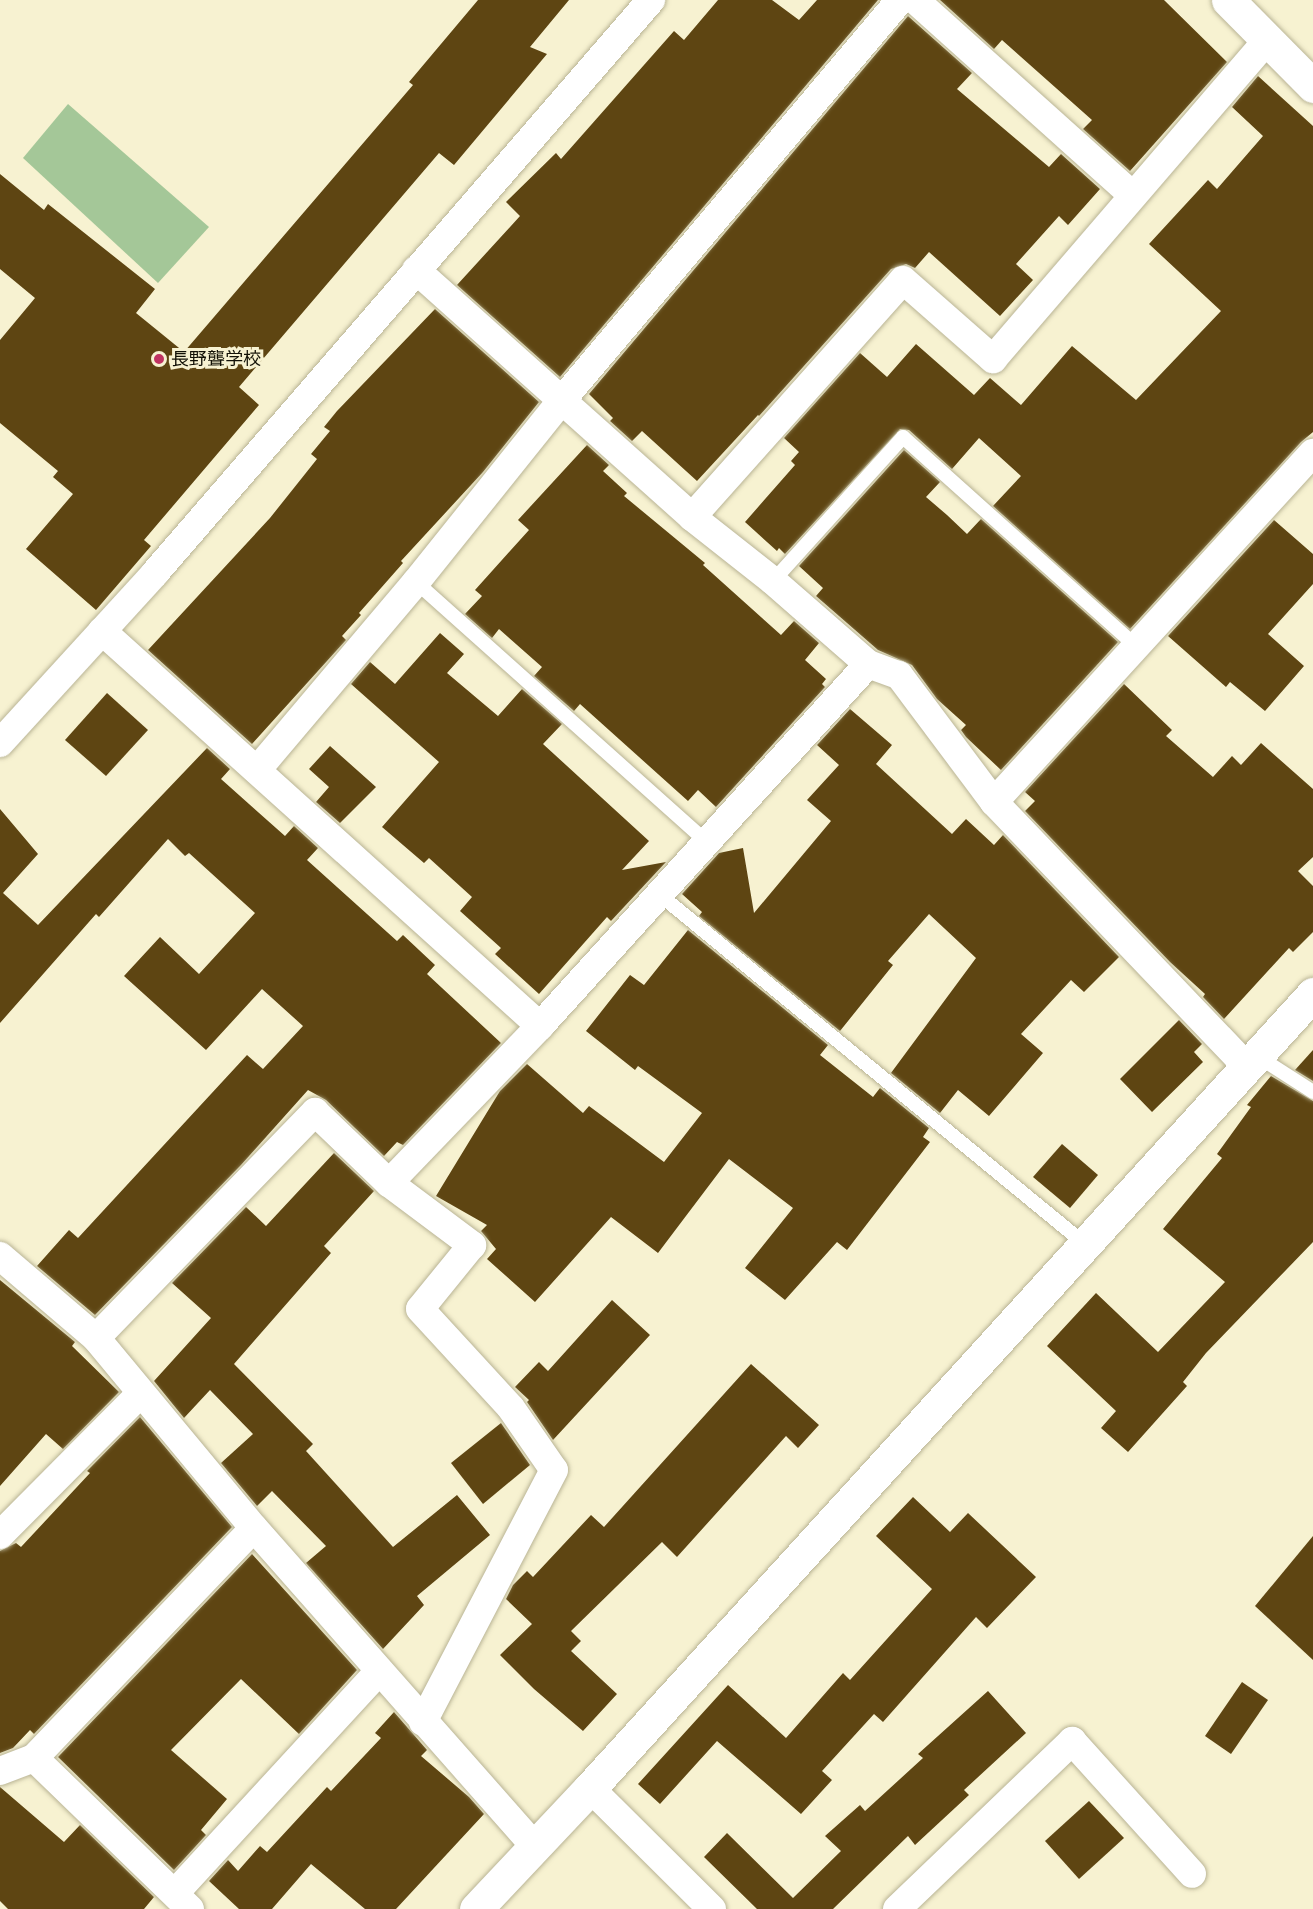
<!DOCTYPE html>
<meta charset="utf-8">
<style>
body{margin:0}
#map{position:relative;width:1313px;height:1909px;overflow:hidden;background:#f7f2d1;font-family:"PT Sans","Noto Sans JP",sans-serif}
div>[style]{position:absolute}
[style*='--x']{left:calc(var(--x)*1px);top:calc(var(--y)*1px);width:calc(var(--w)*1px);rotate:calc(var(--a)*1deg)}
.water>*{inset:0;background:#a4c798}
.building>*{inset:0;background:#5e4512}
.roads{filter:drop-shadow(0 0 2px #b9b495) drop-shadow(0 0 2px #b9b495)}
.lane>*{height:14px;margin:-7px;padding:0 7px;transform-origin:7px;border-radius:7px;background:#fff}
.street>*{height:28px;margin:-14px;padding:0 14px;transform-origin:14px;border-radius:14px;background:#fff}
.secondary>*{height:33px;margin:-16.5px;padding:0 16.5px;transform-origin:16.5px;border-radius:16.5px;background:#fff}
.dots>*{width:16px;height:16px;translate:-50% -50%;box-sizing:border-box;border:3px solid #f7f2d1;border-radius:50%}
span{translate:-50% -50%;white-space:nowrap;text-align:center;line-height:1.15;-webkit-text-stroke:6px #f7f2d1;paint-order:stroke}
.poi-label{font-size:18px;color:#121106}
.left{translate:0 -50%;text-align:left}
</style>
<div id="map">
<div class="water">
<i style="clip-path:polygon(68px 104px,209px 227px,158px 283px,23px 158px)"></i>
</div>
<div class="building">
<i style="clip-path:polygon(478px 0,569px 0,530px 47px,547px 54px,454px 165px,439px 153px,239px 387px,259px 405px,144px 540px,151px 546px,96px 610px,26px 549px,73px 494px,53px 477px,58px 471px,0 423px,0 340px,35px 298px,0 269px,0 174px,44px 210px,48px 204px,155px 289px,136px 313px,184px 352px,413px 85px,409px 82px)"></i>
<i style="clip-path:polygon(718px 0,772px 0,799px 20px,817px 0,878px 0,560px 377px,457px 285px,520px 216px,506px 202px,556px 153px,561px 159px,674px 31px,684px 40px)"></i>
<i style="clip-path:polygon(940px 0,1164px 0,1227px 62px,1130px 171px,1083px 129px,1092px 120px,1002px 40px,994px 49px)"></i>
<i style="clip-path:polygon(908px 16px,972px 73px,957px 89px,1049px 167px,1061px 154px,1100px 189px,1068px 225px,1059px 216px,1016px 264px,1033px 280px,1000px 316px,929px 252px,915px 268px,906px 264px,891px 269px,759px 416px,758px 415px,697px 481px,642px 431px,632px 441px,610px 421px,613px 418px,589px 394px)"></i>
<i style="clip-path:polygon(1258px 76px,1313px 126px,1313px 432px,1301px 442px,1130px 629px,993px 506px,1021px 476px,979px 438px,952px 469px,909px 430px,900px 429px,785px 554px,779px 548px,777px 551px,745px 522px,795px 465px,791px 461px,799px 452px,784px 438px,860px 353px,887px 377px,916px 344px,974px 395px,990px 378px,1021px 405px,1072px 346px,1136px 400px,1221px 311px,1149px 244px,1208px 180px,1217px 189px,1263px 136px,1232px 107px)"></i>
<i style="clip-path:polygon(435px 309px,539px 402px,483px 472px,401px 561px,403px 563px,359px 613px,361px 615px,342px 636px,346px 640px,252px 744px,148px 650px,270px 518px,317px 459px,311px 454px,330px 431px,324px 427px,337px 411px)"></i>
<i style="clip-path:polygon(587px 445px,609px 465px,603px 471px,627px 493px,624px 496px,705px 563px,703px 565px,781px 635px,794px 621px,819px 643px,805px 660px,826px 679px,822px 684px,825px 687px,716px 807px,698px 790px,688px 801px,580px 704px,574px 711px,534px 676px,542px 667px,499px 629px,492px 638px,465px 614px,482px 596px,475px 590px,529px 530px,518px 520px)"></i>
<i style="clip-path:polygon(904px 450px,940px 482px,926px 497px,947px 515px,967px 534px,981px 519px,1118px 642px,1001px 770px,966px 737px,961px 730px,966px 725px,937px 699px,912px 665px,878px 650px,816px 596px,823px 588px,799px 566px)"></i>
<i style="clip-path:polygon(1274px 520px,1313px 554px,1313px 584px,1268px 634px,1304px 666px,1265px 711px,1230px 682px,1226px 687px,1168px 636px)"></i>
<i style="clip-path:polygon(440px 633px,464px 654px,447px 673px,498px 716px,522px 689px,562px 724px,543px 744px,649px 841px,622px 870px,666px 862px,611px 921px,607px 917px,539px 994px,495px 954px,501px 948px,460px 911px,472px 897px,429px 858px,424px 863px,382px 827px,439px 762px,351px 684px,370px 662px,395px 684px)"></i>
<i style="clip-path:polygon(1124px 684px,1172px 730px,1166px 736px,1213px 777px,1232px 756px,1241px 765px,1261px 743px,1313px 789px,1313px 857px,1298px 871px,1313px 886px,1313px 932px,1293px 952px,1289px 948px,1224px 1019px,1203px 997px,1205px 994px,1170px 962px,1025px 811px,1035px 801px,1025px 792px)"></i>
<i style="clip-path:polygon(107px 693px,148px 730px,106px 776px,65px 740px)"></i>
<i style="clip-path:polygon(850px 709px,892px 745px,876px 764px,952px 834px,966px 819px,994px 845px,1003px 835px,1119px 957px,1084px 992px,1071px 980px,1021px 1034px,1043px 1053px,989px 1116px,958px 1090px,940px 1113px,891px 1073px,976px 958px,929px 914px,888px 961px,893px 965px,840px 1031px,699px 916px,702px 912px,682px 894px,719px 853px,743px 848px,754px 913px,831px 821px,807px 800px,839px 765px,817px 745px)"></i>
<i style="clip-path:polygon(330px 746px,376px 787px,340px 823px,316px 802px,329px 787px,309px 769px)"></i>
<i style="clip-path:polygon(207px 748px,230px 769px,221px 779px,285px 836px,294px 826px,318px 848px,307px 860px,397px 941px,403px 935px,435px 965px,427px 974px,501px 1043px,403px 1145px,397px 1142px,384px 1156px,326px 1100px,308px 1090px,241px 1165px,95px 1315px,37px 1266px,69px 1230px,78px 1238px,247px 1055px,263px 1069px,303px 1026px,262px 989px,206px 1050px,124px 976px,160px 937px,199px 974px,255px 913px,189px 853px,185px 856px,168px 839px,99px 917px,96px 914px,0 1023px,0 809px,38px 854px,3px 893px,38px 925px)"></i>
<i style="clip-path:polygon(688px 930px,828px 1045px,820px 1055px,873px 1097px,880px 1088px,929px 1128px,923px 1137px,930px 1142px,847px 1250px,837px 1242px,785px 1300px,745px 1268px,793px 1208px,729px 1159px,658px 1253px,611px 1217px,535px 1302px,487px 1259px,496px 1249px,481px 1231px,487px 1225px,436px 1196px,500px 1091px,527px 1064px,583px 1113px,589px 1106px,664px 1162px,702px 1113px,638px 1066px,635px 1070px,586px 1031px,630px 975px,644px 985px)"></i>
<i style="clip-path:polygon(1179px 1020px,1202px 1044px,1194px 1052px,1203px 1062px,1152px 1112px,1120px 1079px)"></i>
<i style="clip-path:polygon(1313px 1050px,1313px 1081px,1295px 1070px)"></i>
<i style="clip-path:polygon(1271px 1076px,1313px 1101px,1313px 1242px,1206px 1353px,1183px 1382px,1187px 1386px,1128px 1452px,1101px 1428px,1116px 1411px,1047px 1346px,1096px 1293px,1158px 1352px,1225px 1282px,1163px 1229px,1222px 1158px,1217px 1154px,1251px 1107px,1247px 1105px)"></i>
<i style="clip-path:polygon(1062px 1144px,1098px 1175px,1070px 1208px,1033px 1177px)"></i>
<i style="clip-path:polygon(334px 1153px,374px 1191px,324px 1246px,331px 1253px,234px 1364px,313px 1444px,306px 1451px,393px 1547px,457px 1495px,490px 1535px,417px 1596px,424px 1605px,383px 1649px,306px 1563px,326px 1546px,272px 1491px,257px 1506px,221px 1463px,253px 1434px,210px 1390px,184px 1418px,154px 1381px,211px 1318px,172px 1283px,246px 1207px,266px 1226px)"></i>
<i style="clip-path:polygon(0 1280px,75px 1342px,72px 1346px,119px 1392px,63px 1449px,46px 1434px,0 1486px)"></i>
<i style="clip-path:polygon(612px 1300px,650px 1335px,553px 1440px,527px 1402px,529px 1400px,515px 1387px,539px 1362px,548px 1371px)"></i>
<i style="clip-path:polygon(751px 1364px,819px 1425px,798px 1448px,786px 1436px,677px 1557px,662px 1542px,571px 1631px,581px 1641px,571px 1651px,617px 1694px,583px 1731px,534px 1689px,500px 1655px,532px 1624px,506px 1599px,513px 1585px,527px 1571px,533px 1577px,591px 1515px,604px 1527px)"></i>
<i style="clip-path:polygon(140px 1417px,232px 1527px,34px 1734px,30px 1730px,13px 1748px,0 1753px,0 1551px,16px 1543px,21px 1547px,90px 1473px,87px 1471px)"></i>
<i style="clip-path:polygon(501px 1423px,530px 1465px,483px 1504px,451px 1463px)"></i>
<i style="clip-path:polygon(913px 1497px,950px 1532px,968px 1513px,1036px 1577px,987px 1628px,976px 1617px,883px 1722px,874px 1714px,822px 1771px,832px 1780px,801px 1814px,717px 1741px,660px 1804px,638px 1784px,728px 1685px,786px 1738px,843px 1673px,850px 1680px,932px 1589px,876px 1536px)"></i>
<i style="clip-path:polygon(1313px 1536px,1313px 1660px,1255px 1606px)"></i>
<i style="clip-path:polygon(252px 1554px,357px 1670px,299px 1734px,241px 1679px,171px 1750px,227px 1799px,201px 1830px,206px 1835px,174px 1870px,58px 1757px)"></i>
<i style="clip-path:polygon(1242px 1682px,1268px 1700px,1231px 1754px,1205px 1736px)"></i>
<i style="clip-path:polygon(988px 1691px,1026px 1733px,964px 1790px,969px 1795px,915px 1845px,908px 1836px,833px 1909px,757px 1909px,704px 1857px,727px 1833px,793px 1898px,841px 1851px,825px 1836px,860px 1805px,865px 1811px,923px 1758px,918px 1754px)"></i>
<i style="clip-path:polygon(394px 1712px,427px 1750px,421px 1756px,469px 1797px,484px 1814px,396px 1909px,365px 1909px,311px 1864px,272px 1909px,239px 1909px,209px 1881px,228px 1860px,238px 1871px,260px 1846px,267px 1852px,327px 1787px,331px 1791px,381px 1738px,375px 1733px)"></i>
<i style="clip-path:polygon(0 1787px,64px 1842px,80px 1825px,154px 1897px,144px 1909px,8px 1909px,0 1901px)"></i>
<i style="clip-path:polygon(1089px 1801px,1124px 1838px,1079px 1879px,1045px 1841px)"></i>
</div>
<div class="roads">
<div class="lane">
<i style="--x:773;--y:581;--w:194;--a:-47.9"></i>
<i style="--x:903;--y:437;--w:314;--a:41.9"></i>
<i style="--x:416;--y:582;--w:390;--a:41.8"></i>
<i style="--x:659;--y:894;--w:551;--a:39.41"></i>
<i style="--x:1257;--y:1056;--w:67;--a:32.7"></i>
</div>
<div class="street">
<i style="--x:915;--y:0;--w:292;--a:41.9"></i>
<i style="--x:416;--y:270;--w:370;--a:41.8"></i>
<i style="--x:692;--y:517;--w:103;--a:38.3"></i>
<i style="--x:773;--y:581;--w:126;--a:41.1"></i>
<i style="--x:868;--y:664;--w:33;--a:20"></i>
<i style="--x:899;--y:675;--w:159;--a:53.2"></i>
<i style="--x:994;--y:802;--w:366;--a:46.3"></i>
<i style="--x:692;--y:517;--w:317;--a:-48.3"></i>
<i style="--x:903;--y:280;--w:120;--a:41.3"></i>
<i style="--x:993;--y:359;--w:421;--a:-49.3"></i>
<i style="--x:102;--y:631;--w:590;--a:42.04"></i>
<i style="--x:0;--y:743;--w:230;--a:-47.6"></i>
<i style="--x:155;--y:573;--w:758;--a:-49.12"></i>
<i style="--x:257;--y:770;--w:246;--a:-49.8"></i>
<i style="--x:416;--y:582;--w:233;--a:-51.3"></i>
<i style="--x:562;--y:400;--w:524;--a:-49.8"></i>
<i style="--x:994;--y:802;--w:473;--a:-47.6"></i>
<i style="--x:389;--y:1183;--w:218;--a:-46.1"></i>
<i style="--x:540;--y:1026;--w:488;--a:-47.8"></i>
<i style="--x:0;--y:1256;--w:126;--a:40.5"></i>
<i style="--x:96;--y:1338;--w:247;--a:50.3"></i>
<i style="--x:254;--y:1528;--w:424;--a:48.6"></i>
<i style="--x:96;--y:1338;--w:315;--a:-45.9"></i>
<i style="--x:315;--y:1112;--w:103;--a:43.8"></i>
<i style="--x:389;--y:1183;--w:104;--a:36.8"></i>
<i style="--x:472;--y:1245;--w:82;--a:129.1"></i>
<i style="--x:420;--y:1309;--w:134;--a:47.4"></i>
<i style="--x:511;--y:1408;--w:75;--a:55.3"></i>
<i style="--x:554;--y:1470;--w:284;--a:117.5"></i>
<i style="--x:0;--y:1535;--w:199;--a:-45.2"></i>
<i style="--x:0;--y:1771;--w:36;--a:-21"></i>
<i style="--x:590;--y:1788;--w:172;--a:44.8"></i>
<i style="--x:175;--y:1893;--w:301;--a:-47.4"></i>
<i style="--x:190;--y:1909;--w:217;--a:-135.9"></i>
<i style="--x:34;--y:1758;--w:318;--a:-46.3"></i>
<i style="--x:897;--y:1909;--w:243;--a:-43.8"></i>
<i style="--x:1072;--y:1741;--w:179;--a:47.9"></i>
</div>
<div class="secondary">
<i style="--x:1228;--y:0;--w:121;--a:45.3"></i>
<i style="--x:476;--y:1909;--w:166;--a:-46.7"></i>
<i style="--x:590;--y:1788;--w:1074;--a:-47.68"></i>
</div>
</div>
<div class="dots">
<i style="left:159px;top:359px;background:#c03362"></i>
</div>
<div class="poi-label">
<span class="left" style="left:171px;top:359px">長野聾学校</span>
</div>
</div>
